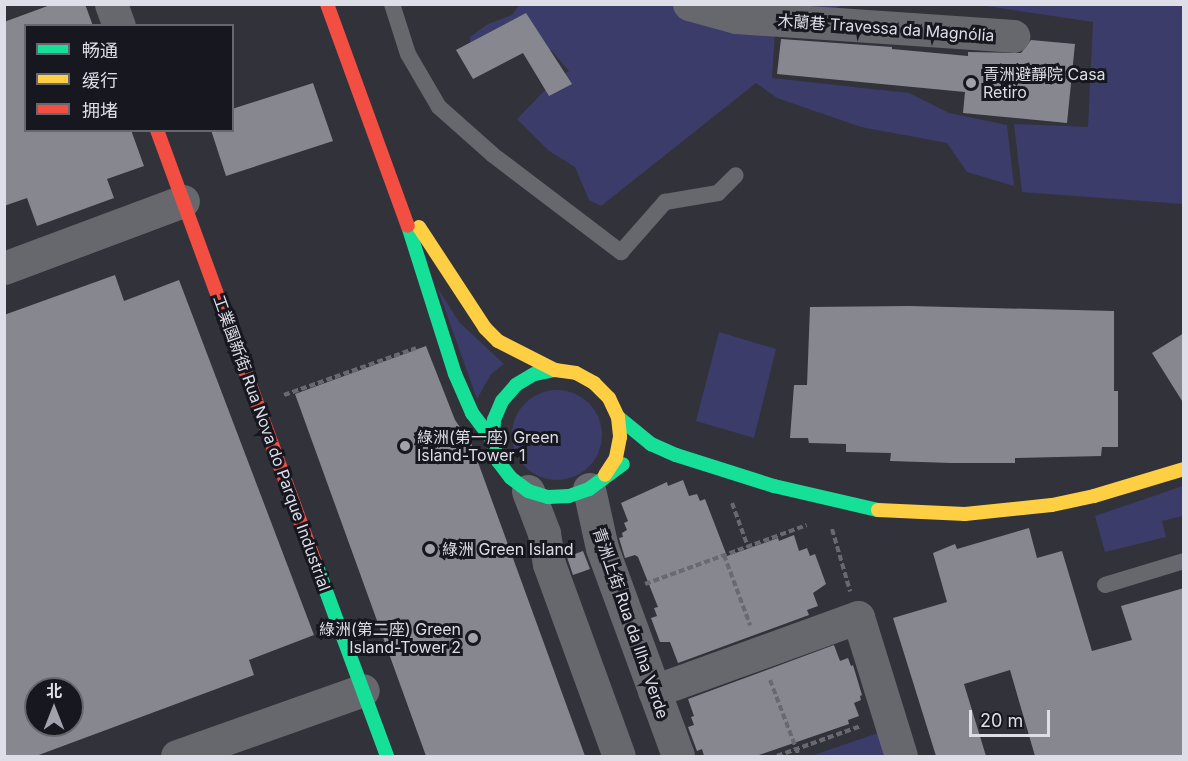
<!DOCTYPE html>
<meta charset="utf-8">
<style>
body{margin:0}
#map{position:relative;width:1188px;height:761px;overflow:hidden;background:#32323b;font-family:Inter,"Noto Sans SC",sans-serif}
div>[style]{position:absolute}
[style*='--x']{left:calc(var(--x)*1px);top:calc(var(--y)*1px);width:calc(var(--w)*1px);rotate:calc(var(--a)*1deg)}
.green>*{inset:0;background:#3b3c6a}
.round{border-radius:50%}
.building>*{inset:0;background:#87878f}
.path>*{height:4px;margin-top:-2px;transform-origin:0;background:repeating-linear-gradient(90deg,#69696f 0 6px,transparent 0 9px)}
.lane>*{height:16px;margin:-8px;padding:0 8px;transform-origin:8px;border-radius:8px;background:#67686e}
.street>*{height:33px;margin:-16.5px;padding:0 16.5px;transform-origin:16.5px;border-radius:16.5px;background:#67686e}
.fast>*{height:14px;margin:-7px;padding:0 7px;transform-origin:7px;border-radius:7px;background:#16e098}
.slow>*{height:14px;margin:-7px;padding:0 7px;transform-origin:7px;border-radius:7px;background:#ffcf43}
.jam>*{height:14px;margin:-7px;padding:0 7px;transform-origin:7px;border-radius:7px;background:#f24e42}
.dots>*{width:16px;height:16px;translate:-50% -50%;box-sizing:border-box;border:3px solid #17181f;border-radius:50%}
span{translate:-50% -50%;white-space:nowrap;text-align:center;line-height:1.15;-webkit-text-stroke:6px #17181f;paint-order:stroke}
.street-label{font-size:16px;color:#dddee8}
.poi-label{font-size:16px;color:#dddee8}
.left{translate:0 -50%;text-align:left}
.right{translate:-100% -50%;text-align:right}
.frame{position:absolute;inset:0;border:6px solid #dddee8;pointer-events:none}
.legend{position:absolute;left:24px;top:24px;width:210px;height:108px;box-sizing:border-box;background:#17181f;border:2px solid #66676f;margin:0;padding:8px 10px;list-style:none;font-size:18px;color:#dddee8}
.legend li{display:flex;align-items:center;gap:12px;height:30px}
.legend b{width:30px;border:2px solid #66676f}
.north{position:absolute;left:24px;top:677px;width:60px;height:60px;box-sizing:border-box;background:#17181f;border:2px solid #66676f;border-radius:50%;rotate:0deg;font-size:16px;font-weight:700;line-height:24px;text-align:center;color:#dddee8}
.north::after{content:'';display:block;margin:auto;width:21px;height:27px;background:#a1a2ab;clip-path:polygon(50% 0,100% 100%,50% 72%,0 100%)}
.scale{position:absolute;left:969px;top:710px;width:81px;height:27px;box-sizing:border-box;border:3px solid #dddee8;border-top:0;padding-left:8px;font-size:18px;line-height:21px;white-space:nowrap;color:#dddee8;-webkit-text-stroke:4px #17181f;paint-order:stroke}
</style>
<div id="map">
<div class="green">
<i style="clip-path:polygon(519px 5px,844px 5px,775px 32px,772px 78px,909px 93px,949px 113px,1007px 125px,1014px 186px,967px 172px,947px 143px,861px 127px,777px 98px,756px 83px,601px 206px,589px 200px,575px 167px,549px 151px,517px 119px,554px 81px,569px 71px,552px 51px,528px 47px,470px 58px,470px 37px,488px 24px,512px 15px)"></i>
<i style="clip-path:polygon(979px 5px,1183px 5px,1183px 204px,1022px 192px,1014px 124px,1088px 127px,1093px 22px)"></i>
<i style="clip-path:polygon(437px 287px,459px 322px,504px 364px,491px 374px,477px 399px)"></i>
<i style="clip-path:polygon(719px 332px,776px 349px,754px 438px,696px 421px)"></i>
<i class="round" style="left:512px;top:390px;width:90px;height:90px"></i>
<i style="clip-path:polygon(1183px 486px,1183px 516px,1162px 521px,1166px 537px,1105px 552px,1095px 516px)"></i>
<i style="clip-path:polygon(884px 731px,891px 756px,811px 756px)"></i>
</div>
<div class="building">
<i style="clip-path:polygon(53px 4px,85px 4px,93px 26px,26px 26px,26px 130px,131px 130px,144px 166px,107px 179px,114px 198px,37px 226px,27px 198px,4px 206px,4px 22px)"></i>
<i style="clip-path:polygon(526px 13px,572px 84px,549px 96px,523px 53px,473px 79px,456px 50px)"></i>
<i style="clip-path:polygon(781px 39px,892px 47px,892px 49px,968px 56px,968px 52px,1021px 53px,1031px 40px,1075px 44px,1067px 123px,963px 113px,965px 92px,777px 74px)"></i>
<i style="clip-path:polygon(313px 83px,333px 141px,226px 176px,211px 130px,232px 130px,232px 109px)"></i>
<i style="clip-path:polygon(evenodd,115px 275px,124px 301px,179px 280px,314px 635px,249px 660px,254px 675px,36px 756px,4px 756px,4px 315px,115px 275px,36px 689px,72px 689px,72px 725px,36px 725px,36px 689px)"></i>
<i style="clip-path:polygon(909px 306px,1114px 311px,1114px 391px,1118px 391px,1118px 447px,1102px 447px,1101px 456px,1015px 458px,1015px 463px,951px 463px,890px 461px,891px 453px,846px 452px,846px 444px,809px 443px,808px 438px,790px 438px,794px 385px,807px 385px,810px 307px)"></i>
<i style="clip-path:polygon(1184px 333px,1184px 404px,1152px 353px)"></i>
<i style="clip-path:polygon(426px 346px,455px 420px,471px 443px,585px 756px,426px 756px,295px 394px)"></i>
<i style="clip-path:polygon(683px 480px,689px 496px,697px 494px,700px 501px,705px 499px,727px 556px,778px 538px,779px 541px,794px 535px,799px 551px,807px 548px,810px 556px,815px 554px,826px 584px,813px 593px,818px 606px,807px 610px,809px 615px,678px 663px,670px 642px,660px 642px,651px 618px,657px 616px,654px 608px,658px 607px,638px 557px,635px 555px,625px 558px,619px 538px,623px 537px,622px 533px,627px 530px,624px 523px,628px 521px,621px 503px,667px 482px,668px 486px)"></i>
<i style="clip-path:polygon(1029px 528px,1037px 558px,1062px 551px,1092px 651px,1132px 640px,1121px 606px,1184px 588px,1184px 756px,1035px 756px,1010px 670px,964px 684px,986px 756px,936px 756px,893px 618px,947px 602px,933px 553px,955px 544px,957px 549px)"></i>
<i style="clip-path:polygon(583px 551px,590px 569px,573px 575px,567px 557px)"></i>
<i style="clip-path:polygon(834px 645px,840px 661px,848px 658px,851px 666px,853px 665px,862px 695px,860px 696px,861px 700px,854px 703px,859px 716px,848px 720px,849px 724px,756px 756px,704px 756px,702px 749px,697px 751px,688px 727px,694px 725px,691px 717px,694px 716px,688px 699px)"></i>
</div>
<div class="path">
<i style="--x:284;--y:395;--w:140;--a:-19.6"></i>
<i style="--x:732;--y:503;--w:47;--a:70"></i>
<i style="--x:832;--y:529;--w:65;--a:73.8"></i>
<i style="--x:724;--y:555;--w:75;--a:69.6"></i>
<i style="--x:645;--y:584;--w:172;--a:-20"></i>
<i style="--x:770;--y:680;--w:81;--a:69.1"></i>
<i style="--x:777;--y:756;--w:89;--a:-19.7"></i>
</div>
<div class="lane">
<i style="--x:392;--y:4;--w:52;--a:72.3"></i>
<i style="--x:408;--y:54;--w:61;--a:59.7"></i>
<i style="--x:439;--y:107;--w:72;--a:41.6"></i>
<i style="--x:493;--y:155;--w:161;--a:37.2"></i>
<i style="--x:621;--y:252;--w:67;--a:-48.7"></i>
<i style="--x:665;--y:202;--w:54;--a:-9.6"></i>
<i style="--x:718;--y:193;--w:25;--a:-45"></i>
<i style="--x:1105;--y:585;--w:83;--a:-16.9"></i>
</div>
<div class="street">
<i style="--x:111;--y:4;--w:23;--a:70"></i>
<i style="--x:689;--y:4;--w:49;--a:15.5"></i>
<i style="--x:736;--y:17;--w:278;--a:3.9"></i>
<i style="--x:4;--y:268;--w:191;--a:-20.5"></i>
<i style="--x:589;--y:489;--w:60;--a:77.6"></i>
<i style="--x:602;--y:548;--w:221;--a:69.9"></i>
<i style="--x:528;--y:491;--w:45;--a:69.1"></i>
<i style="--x:544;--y:533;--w:31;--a:81"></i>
<i style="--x:549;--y:564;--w:204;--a:70"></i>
<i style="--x:654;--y:691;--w:217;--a:-19.9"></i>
<i style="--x:858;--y:617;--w:145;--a:72.8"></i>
<i style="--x:177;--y:756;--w:197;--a:-19.5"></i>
</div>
<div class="fast">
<i style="--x:408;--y:226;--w:155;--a:72.4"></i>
<i style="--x:455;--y:374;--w:43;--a:66.4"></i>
<i style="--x:472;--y:413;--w:35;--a:53"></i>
<i style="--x:555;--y:370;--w:21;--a:169"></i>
<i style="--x:534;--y:374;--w:21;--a:149"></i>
<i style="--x:516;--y:385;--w:21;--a:131"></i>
<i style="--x:502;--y:401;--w:21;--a:113"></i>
<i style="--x:494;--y:420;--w:21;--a:93"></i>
<i style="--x:493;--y:441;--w:21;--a:76"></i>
<i style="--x:498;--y:461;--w:21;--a:53"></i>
<i style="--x:511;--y:478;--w:21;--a:37"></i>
<i style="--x:528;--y:491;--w:21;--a:17"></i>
<i style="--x:548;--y:497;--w:21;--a:-3"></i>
<i style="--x:569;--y:496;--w:21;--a:-19"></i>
<i style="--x:589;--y:489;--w:42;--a:-36.3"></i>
<i style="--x:618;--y:417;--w:43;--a:39.3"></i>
<i style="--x:651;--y:444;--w:27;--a:24"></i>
<i style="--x:676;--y:455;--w:103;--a:17.6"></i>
<i style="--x:774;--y:486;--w:107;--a:13"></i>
<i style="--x:316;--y:564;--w:205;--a:69.7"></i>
</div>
<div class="slow">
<i style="--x:419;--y:227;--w:121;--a:56.8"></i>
<i style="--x:485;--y:328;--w:18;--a:45"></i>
<i style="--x:498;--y:341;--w:64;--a:27"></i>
<i style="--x:555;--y:370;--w:21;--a:8"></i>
<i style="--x:576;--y:373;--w:21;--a:29"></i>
<i style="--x:594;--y:383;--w:21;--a:45"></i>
<i style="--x:609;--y:398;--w:21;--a:65"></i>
<i style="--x:618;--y:417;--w:20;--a:84"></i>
<i style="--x:620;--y:437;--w:21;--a:101"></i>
<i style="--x:616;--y:458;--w:20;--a:123"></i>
<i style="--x:878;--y:510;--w:87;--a:2.6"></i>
<i style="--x:965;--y:514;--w:87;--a:-5.9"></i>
<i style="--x:1052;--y:505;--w:43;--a:-12.1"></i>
<i style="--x:1094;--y:496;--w:94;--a:-16.7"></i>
</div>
<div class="jam">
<i style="--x:327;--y:4;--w:236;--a:70"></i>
<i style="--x:157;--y:130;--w:462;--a:69.9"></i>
</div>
<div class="dots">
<i style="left:971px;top:83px;background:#a1a2ab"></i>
<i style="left:405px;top:446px;background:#a1a2ab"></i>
<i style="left:430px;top:549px;background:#a1a2ab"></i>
<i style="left:473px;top:638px;background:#a1a2ab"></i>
</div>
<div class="street-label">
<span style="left:886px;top:28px;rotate:4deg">木蘭巷 Travessa da Magnólia</span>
<span style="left:272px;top:443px;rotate:70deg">工業園新街 Rua Nova do Parque Industrial</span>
<span style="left:631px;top:623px;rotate:71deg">青洲上街 Rua da Ilha Verde</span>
</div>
<div class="poi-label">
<span class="left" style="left:983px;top:83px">青洲避靜院 Casa<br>Retiro</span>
<span class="left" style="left:417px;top:446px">綠洲(第一座) Green<br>Island-Tower 1</span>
<span class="left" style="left:442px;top:549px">綠洲 Green Island</span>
<span class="right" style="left:461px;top:638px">綠洲(第二座) Green<br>Island-Tower 2</span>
</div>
<div class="frame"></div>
<ul class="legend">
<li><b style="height:8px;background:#16e098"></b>畅通</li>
<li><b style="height:8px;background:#ffcf43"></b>缓行</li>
<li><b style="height:8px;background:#f24e42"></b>拥堵</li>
</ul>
<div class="north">北</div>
<div class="scale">20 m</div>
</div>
